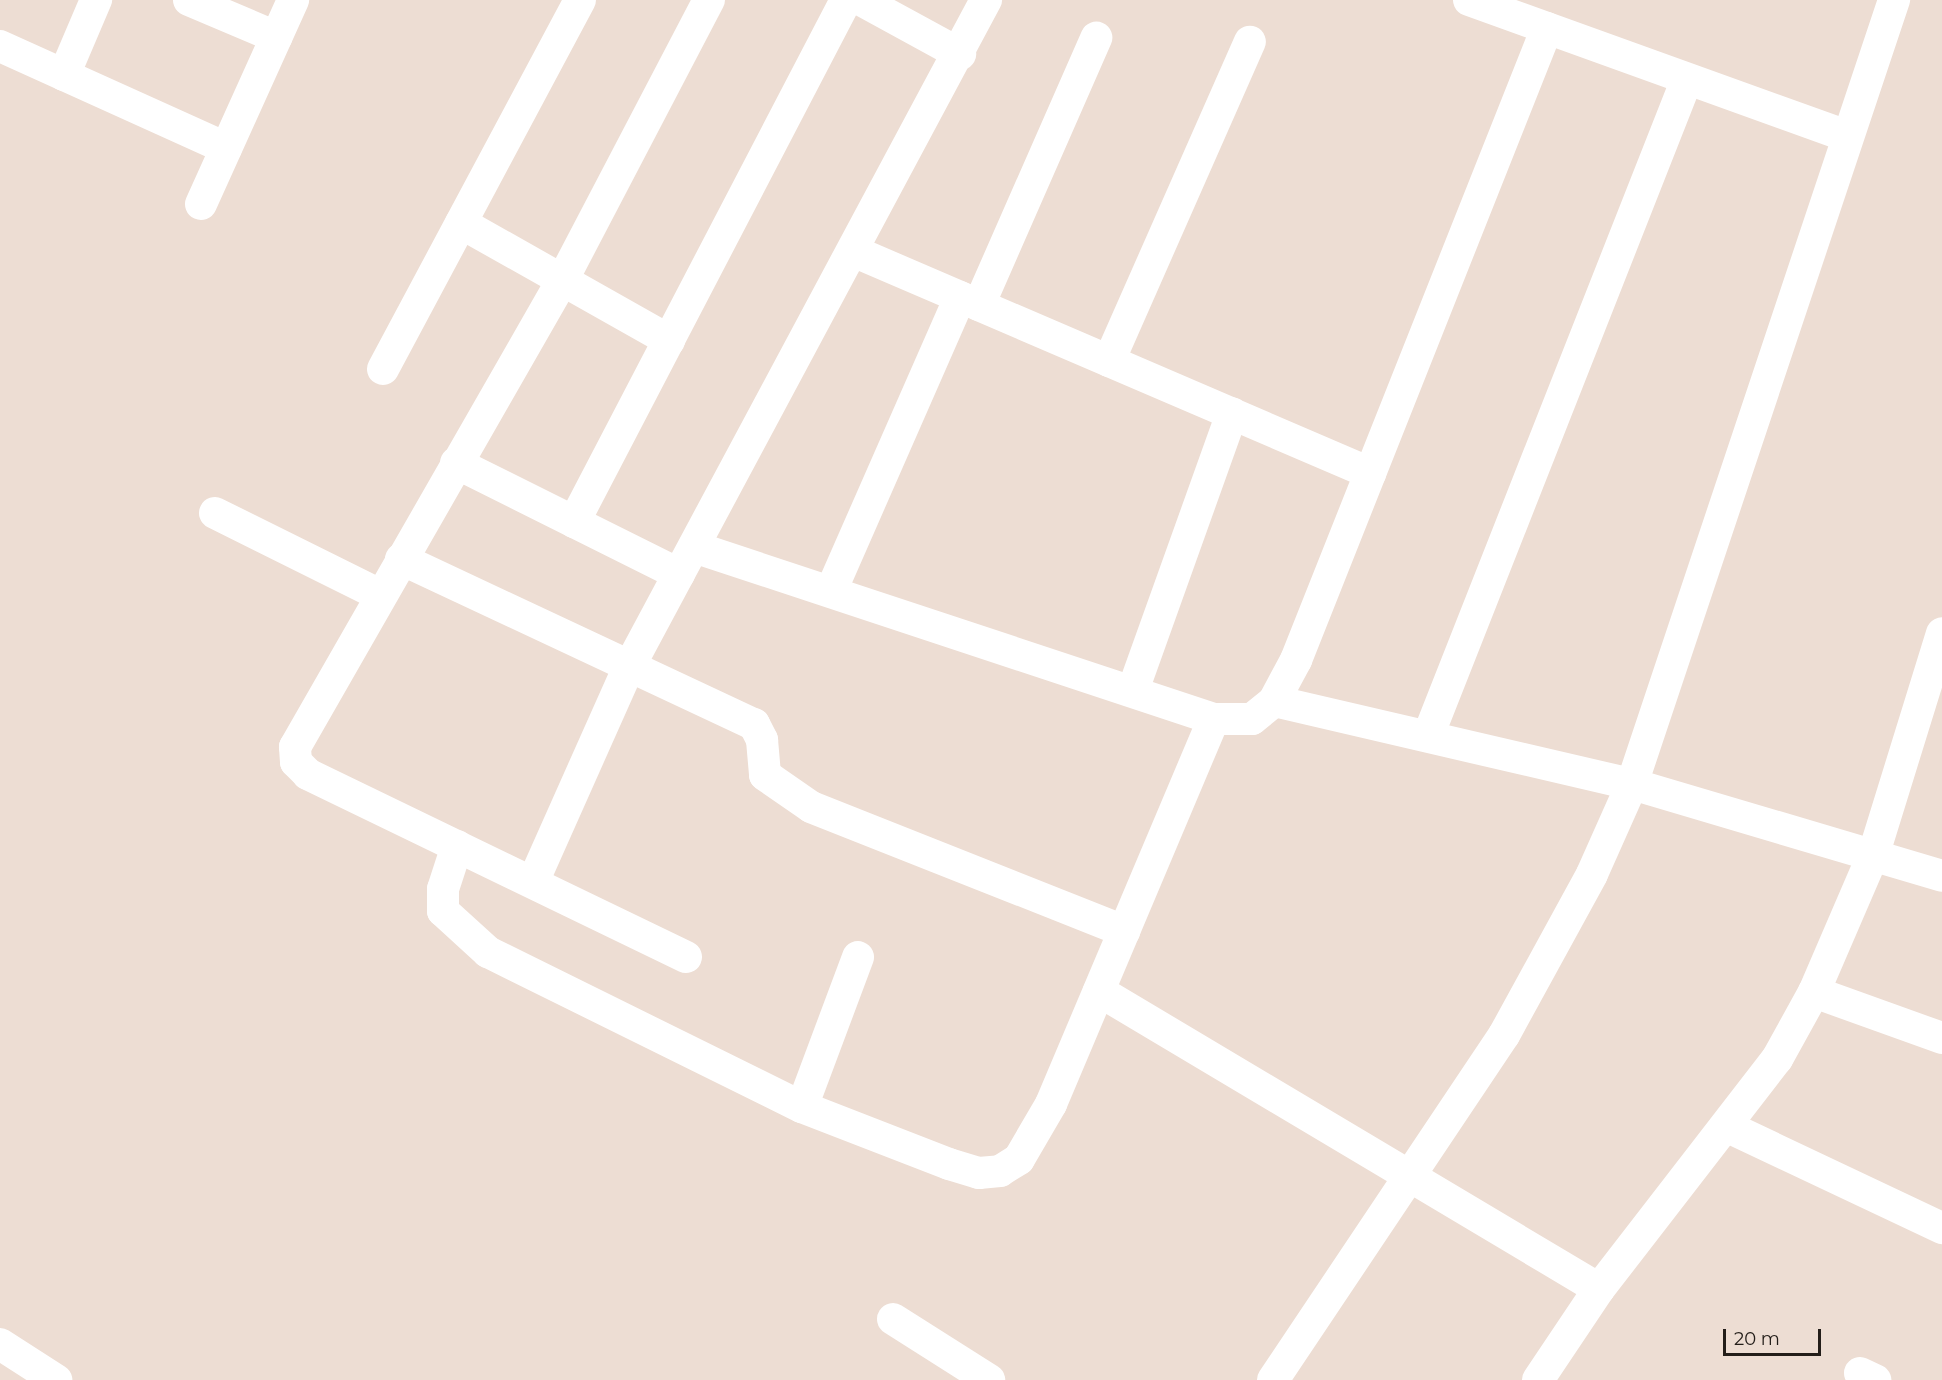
<!DOCTYPE html>
<style>
body{margin:0}
#map{position:relative;width:1942px;height:1380px;overflow:hidden;background:#edddd3;font-family:Montserrat,sans-serif}
div>[style]{position:absolute}
[style*='--x']{left:calc(var(--x)*1px);top:calc(var(--y)*1px);width:calc(var(--w)*1px);rotate:calc(var(--a)*1deg)}
.minor>*{height:32px;margin:-16px;padding:0 16px;transform-origin:16px;border-radius:16px;background:#fff}
span{translate:-50% -50%;white-space:nowrap;text-align:center;line-height:1.15;-webkit-text-stroke:4.5px #edddd3;paint-order:stroke}
.scale{position:absolute;left:1723px;top:1329px;width:98px;height:27px;box-sizing:border-box;border:3px solid #231d19;border-top:0;padding-left:8px;font-size:18px;line-height:21px;white-space:nowrap;color:#231d19;-webkit-text-stroke:4px #edddd3;paint-order:stroke}
</style>
<div id="map">
<div class="minor">
<i style="--x:189;--y:0;--w:95;--a:23"></i>
<i style="--x:861;--y:0;--w:113;--a:28.6"></i>
<i style="--x:1469;--y:0;--w:402;--a:19.8"></i>
<i style="--x:0;--y:46;--w:248;--a:24.3"></i>
<i style="--x:64;--y:75;--w:82;--a:-66.9"></i>
<i style="--x:201;--y:204;--w:224;--a:-65.7"></i>
<i style="--x:461;--y:223;--w:239;--a:29.4"></i>
<i style="--x:853;--y:251;--w:563;--a:23.24"></i>
<i style="--x:979;--y:305;--w:292;--a:-66.3"></i>
<i style="--x:1109;--y:361;--w:349;--a:-66.2"></i>
<i style="--x:383;--y:369;--w:418;--a:-61.9"></i>
<i style="--x:456;--y:463;--w:249;--a:26.5"></i>
<i style="--x:215;--y:513;--w:184;--a:26.4"></i>
<i style="--x:574;--y:522;--w:589;--a:-62.48"></i>
<i style="--x:694;--y:547;--w:548;--a:18.3"></i>
<i style="--x:1214;--y:719;--w:38;--a:0"></i>
<i style="--x:1252;--y:719;--w:28;--a:-39"></i>
<i style="--x:1274;--y:701;--w:47;--a:-61.8"></i>
<i style="--x:1296;--y:660;--w:680;--a:-68.34"></i>
<i style="--x:401;--y:559;--w:390;--a:25.1"></i>
<i style="--x:754;--y:724;--w:18;--a:63"></i>
<i style="--x:762;--y:740;--w:35;--a:85"></i>
<i style="--x:765;--y:775;--w:56;--a:34.8"></i>
<i style="--x:811;--y:807;--w:337;--a:21.6"></i>
<i style="--x:831;--y:591;--w:321;--a:-66.3"></i>
<i style="--x:1133;--y:690;--w:294;--a:-70.3"></i>
<i style="--x:1274;--y:701;--w:367;--a:13.1"></i>
<i style="--x:1632;--y:784;--w:323;--a:16.5"></i>
<i style="--x:1428;--y:736;--w:706;--a:-68.48"></i>
<i style="--x:457;--y:846;--w:45;--a:108"></i>
<i style="--x:443;--y:889;--w:22;--a:90"></i>
<i style="--x:443;--y:911;--w:61;--a:42.3"></i>
<i style="--x:488;--y:952;--w:350;--a:26.3"></i>
<i style="--x:802;--y:1107;--w:158;--a:21.2"></i>
<i style="--x:949;--y:1164;--w:31;--a:17"></i>
<i style="--x:979;--y:1173;--w:21;--a:-5"></i>
<i style="--x:1000;--y:1171;--w:22;--a:-32"></i>
<i style="--x:1019;--y:1159;--w:64;--a:-59.8"></i>
<i style="--x:1051;--y:1104;--w:418;--a:-67.1"></i>
<i style="--x:533;--y:882;--w:233;--a:-66"></i>
<i style="--x:628;--y:669;--w:759;--a:-61.85"></i>
<i style="--x:686;--y:957;--w:420;--a:-154.2"></i>
<i style="--x:308;--y:774;--w:17;--a:-135"></i>
<i style="--x:296;--y:762;--w:15;--a:-94"></i>
<i style="--x:295;--y:747;--w:539;--a:-60.2"></i>
<i style="--x:563;--y:279;--w:315;--a:-62.4"></i>
<i style="--x:1099;--y:991;--w:582;--a:30.79"></i>
<i style="--x:1814;--y:992;--w:136;--a:19.8"></i>
<i style="--x:802;--y:1107;--w:160;--a:-69.5"></i>
<i style="--x:1726;--y:1126;--w:239;--a:25.3"></i>
<i style="--x:893;--y:1319;--w:114;--a:32.4"></i>
<i style="--x:0;--y:1344;--w:67;--a:32.7"></i>
<i style="--x:1860;--y:1373;--w:17;--a:25"></i>
<i style="--x:1273;--y:1380;--w:415;--a:-56.2"></i>
<i style="--x:1504;--y:1035;--w:183;--a:-61.3"></i>
<i style="--x:1592;--y:874;--w:98;--a:-66"></i>
<i style="--x:1632;--y:784;--w:827;--a:-71.52"></i>
<i style="--x:1538;--y:1380;--w:110;--a:-56.2"></i>
<i style="--x:1599;--y:1289;--w:291;--a:-52.3"></i>
<i style="--x:1777;--y:1059;--w:77;--a:-61.1"></i>
<i style="--x:1814;--y:992;--w:151;--a:-66.7"></i>
<i style="--x:1874;--y:853;--w:230;--a:-72.8"></i>
</div>
<div class="scale">20 m</div>
</div>
